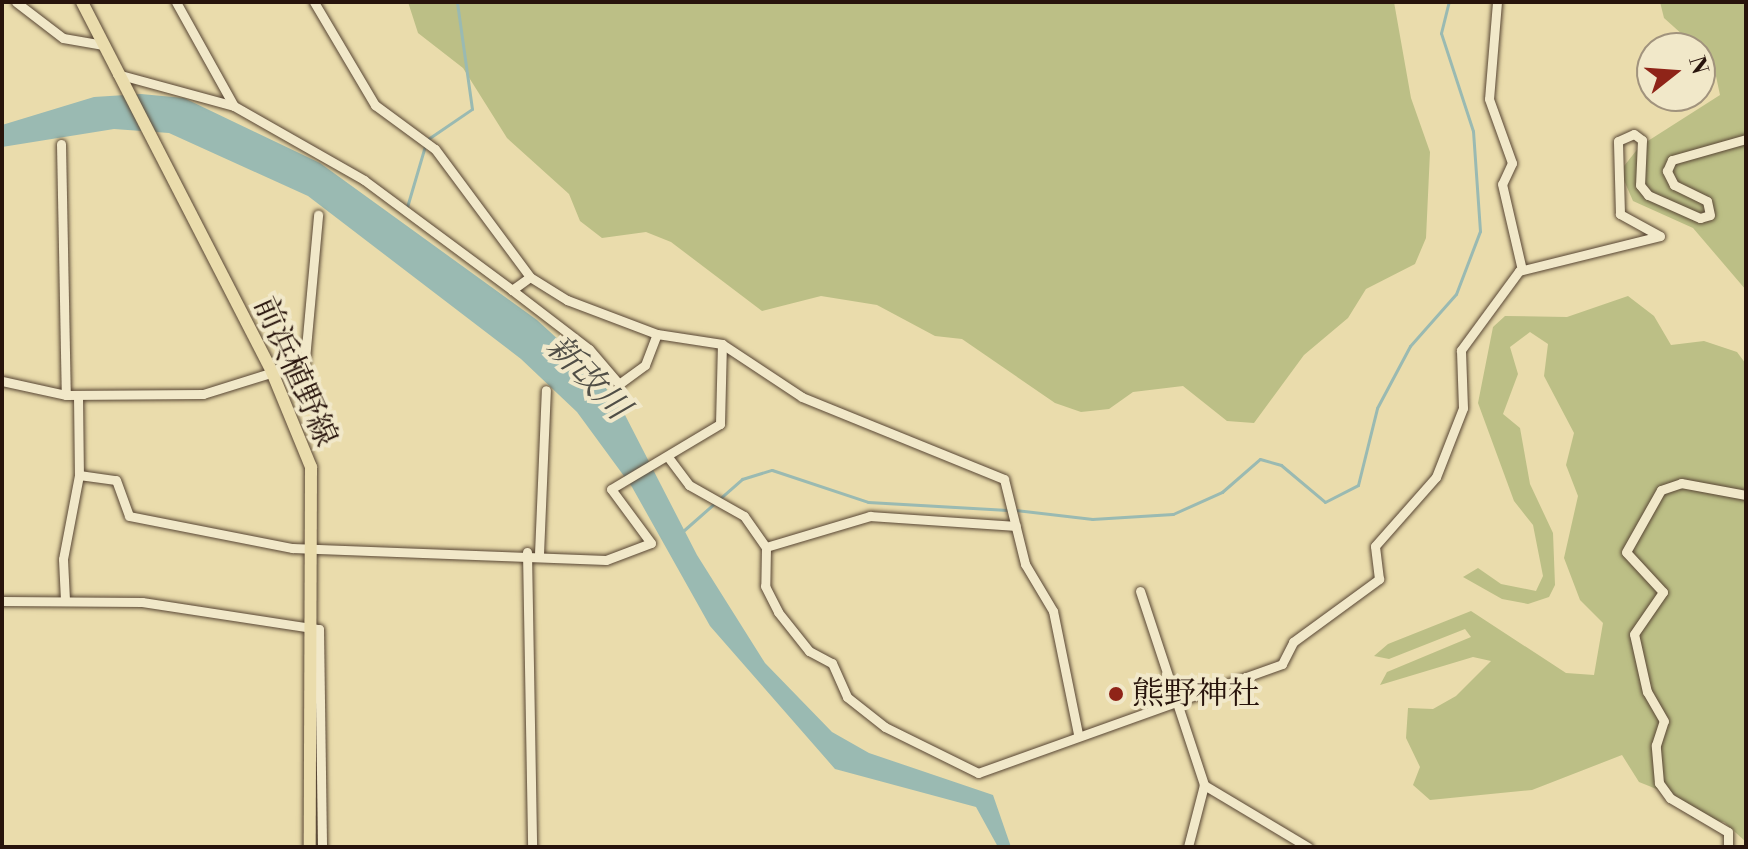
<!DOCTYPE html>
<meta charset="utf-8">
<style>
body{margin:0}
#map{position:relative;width:1748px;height:849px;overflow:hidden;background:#eadcac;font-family:"Libre Bodoni","Noto Serif JP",serif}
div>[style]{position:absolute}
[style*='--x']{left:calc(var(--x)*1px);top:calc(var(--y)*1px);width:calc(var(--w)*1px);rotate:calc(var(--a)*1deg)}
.green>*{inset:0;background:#bcbf86}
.water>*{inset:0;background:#9abab2}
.stream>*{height:3px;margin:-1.5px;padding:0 1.5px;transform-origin:1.5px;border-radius:1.5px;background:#9abab2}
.roads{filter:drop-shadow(0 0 2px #584634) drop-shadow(0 0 2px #584634)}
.minor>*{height:9px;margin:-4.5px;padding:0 4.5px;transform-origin:4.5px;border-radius:4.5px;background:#f1e8c9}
.major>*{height:12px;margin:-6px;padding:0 6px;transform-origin:6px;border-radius:6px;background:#eadcac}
.dots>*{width:22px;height:22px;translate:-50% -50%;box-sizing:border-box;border:4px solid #f1e8c9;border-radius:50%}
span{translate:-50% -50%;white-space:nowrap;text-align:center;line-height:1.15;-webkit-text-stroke:8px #f1e8c9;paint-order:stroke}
.street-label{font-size:32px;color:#28140c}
.poi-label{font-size:32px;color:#28140c}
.left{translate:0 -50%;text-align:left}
.water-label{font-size:34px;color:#504e46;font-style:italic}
.frame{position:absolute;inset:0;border:4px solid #28140c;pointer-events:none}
.north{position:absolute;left:1636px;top:32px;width:80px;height:80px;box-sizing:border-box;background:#f1e8c9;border:2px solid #a1937d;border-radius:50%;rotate:73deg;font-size:22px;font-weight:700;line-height:32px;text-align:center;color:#28140c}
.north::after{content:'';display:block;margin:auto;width:28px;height:36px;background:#8f2418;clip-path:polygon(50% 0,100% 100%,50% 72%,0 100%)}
</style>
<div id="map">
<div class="green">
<i style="clip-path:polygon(408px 2px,1394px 2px,1411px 98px,1430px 152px,1426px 238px,1415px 264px,1366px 289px,1348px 318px,1304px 355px,1254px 423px,1227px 421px,1183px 386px,1133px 392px,1109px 409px,1081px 412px,1055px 403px,962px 339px,935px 336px,877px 305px,821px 296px,762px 311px,671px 242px,646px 232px,602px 238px,580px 221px,569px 194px,507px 138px,463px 68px,418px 33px)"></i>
<i style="clip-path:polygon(1660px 2px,1746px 2px,1746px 290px,1693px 228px,1633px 201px,1620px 171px,1640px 146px,1720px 95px,1713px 62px,1664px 18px)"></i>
<i style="clip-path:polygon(1628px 296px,1654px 316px,1671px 345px,1704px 341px,1737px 352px,1746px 364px,1746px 842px,1724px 822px,1692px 818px,1669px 794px,1639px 782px,1622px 755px,1532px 790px,1430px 800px,1413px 785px,1420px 767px,1406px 738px,1408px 708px,1433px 709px,1456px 696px,1491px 661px,1473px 657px,1380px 685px,1387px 672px,1471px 637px,1465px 629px,1389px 659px,1374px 656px,1388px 644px,1471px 611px,1566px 673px,1594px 675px,1603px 623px,1580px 600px,1564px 558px,1578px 496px,1566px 465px,1574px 433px,1544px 376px,1548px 344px,1530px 332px,1510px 347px,1518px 374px,1503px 414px,1520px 428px,1530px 484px,1553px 533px,1555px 585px,1549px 597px,1528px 604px,1502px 599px,1463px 577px,1478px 568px,1501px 584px,1536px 591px,1543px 576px,1533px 525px,1514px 501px,1478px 403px,1493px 327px,1505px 316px,1567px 317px)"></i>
</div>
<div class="water">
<i style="clip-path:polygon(141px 94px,184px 98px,320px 163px,537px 320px,596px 374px,625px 415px,697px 555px,765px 663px,832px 732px,869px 753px,993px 795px,1011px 847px,998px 847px,976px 807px,835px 769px,710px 626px,632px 487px,577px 412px,521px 359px,308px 196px,169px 133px,114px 129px,2px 147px,2px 125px,94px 97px)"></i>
</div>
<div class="stream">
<i style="--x:428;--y:139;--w:53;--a:-34.3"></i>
<i style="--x:472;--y:109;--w:108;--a:-98"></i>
<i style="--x:407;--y:207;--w:64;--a:-73.6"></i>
<i style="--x:1015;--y:510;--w:78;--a:6.7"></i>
<i style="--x:1092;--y:519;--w:81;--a:-3.5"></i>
<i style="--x:1173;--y:514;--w:54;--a:-24.2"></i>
<i style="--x:1222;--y:492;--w:50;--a:-41"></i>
<i style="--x:1260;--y:459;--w:22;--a:16"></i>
<i style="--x:1281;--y:465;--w:57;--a:40.1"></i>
<i style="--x:1325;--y:502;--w:37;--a:-27"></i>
<i style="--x:1358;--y:485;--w:79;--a:-76.1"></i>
<i style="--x:1377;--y:408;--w:70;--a:-62"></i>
<i style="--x:1410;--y:346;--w:69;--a:-48.5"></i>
<i style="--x:1456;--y:294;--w:67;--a:-69.1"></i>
<i style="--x:1480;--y:231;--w:100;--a:-94"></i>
<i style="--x:1473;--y:131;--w:103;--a:-108.1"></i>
<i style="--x:1441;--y:33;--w:32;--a:-76"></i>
<i style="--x:683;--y:531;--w:79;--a:-41.4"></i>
<i style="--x:742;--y:479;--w:31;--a:-17"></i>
<i style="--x:772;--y:470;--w:101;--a:18.4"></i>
<i style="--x:868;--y:502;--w:140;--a:3.3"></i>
</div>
<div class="roads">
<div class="minor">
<i style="--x:16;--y:2;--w:59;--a:37.5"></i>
<i style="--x:63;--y:38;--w:41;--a:9.9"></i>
<i style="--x:176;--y:2;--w:119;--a:60.9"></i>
<i style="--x:314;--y:2;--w:120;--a:59.4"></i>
<i style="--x:375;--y:105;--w:74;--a:36.3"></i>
<i style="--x:435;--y:149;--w:159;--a:53.4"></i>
<i style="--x:530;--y:277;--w:44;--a:31.9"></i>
<i style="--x:567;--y:300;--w:96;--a:20.7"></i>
<i style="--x:657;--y:334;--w:66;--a:8.7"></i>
<i style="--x:722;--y:344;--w:96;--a:33.5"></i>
<i style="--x:802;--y:397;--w:218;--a:22.1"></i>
<i style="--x:1004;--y:479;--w:88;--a:76.1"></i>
<i style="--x:1025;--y:564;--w:55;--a:59.2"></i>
<i style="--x:1053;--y:611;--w:126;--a:78.5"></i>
<i style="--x:1497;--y:2;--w:97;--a:94.7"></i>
<i style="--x:1489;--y:99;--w:68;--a:70.2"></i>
<i style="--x:1512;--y:163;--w:23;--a:115"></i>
<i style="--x:1502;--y:184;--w:88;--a:76.9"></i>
<i style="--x:117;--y:74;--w:121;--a:15.3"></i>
<i style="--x:234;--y:106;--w:150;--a:29.6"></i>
<i style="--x:364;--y:180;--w:184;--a:36.6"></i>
<i style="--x:512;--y:290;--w:22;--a:-36"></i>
<i style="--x:61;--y:144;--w:251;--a:88.9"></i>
<i style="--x:512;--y:290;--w:97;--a:37.5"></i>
<i style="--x:589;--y:349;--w:46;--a:49.4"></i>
<i style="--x:619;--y:384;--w:32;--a:-36"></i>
<i style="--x:645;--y:365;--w:33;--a:-69"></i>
<i style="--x:2;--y:381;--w:66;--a:12.3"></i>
<i style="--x:66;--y:395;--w:137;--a:-0.4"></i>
<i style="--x:203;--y:394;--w:81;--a:-17.3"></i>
<i style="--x:280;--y:370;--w:24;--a:0"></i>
<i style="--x:304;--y:370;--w:156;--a:-84.8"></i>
<i style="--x:78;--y:396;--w:79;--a:89.3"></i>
<i style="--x:79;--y:475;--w:37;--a:8"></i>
<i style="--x:116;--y:480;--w:38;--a:70"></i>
<i style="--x:129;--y:516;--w:166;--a:11.1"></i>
<i style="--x:292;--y:548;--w:314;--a:2.2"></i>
<i style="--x:606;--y:560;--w:48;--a:-20.7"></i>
<i style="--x:651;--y:543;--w:67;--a:-126.5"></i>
<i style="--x:611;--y:489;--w:127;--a:-30.8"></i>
<i style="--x:720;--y:424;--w:80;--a:-88.6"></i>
<i style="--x:668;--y:457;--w:35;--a:53"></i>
<i style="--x:689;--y:485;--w:63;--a:29.4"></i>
<i style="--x:744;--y:516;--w:38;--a:55"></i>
<i style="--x:766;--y:547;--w:39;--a:91"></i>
<i style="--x:765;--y:586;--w:29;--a:63"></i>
<i style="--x:778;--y:612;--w:50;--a:51.5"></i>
<i style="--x:809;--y:651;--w:26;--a:28"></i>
<i style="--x:832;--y:663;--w:37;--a:66"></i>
<i style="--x:847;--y:697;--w:48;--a:38.3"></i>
<i style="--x:885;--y:727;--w:104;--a:26.3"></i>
<i style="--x:978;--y:773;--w:323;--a:-19.7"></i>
<i style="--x:1282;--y:664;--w:25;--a:-63"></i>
<i style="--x:1293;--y:642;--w:107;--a:-36.2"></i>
<i style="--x:1379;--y:579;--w:33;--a:-97"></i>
<i style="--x:1375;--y:546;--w:92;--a:-48.5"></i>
<i style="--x:1436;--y:477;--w:74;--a:-68.6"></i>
<i style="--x:1463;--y:408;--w:58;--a:-92"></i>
<i style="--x:1461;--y:350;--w:98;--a:-53.7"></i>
<i style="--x:1519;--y:271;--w:145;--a:-13.9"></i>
<i style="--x:1660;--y:236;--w:46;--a:-151.2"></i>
<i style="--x:1620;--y:214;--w:73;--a:-91.6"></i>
<i style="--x:1618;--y:141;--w:17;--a:-24"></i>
<i style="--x:1634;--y:134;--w:10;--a:37"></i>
<i style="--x:1642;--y:140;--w:45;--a:92.5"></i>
<i style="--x:1640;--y:185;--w:13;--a:51"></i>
<i style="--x:1648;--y:195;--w:57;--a:23.9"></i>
<i style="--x:1700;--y:218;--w:10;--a:-17"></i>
<i style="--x:1710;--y:215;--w:14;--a:-102"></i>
<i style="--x:1707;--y:201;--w:37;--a:-154"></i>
<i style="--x:1674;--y:185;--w:16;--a:-117"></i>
<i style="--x:1667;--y:171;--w:12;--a:-66"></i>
<i style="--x:1672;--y:160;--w:77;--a:-15.8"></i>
<i style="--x:766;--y:547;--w:109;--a:-16.6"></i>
<i style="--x:870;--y:516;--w:146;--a:3.9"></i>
<i style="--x:527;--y:552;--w:295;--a:89"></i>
<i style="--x:539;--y:554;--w:164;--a:-87.6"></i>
<i style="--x:1140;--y:591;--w:204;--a:71.7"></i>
<i style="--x:1204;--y:785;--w:64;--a:104.5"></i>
<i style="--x:65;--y:600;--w:41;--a:-92.8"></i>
<i style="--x:63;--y:559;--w:86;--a:-79.2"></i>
<i style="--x:2;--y:601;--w:140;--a:0.4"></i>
<i style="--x:142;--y:602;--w:179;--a:8.7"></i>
<i style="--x:319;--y:629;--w:218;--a:89.2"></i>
<i style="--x:1204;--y:785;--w:121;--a:30.8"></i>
<i style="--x:1728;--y:847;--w:15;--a:-90"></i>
<i style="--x:1728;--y:832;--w:67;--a:-149.6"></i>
<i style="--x:1670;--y:798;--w:19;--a:-126"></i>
<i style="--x:1659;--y:783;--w:38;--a:-95"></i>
<i style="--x:1656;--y:745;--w:25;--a:-72"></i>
<i style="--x:1664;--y:721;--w:34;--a:-120"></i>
<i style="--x:1647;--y:692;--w:59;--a:-102.6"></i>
<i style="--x:1634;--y:634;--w:51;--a:-55.4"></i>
<i style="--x:1663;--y:592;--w:54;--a:-132.8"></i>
<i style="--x:1626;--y:552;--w:71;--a:-60.6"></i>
<i style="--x:1661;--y:490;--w:21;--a:-19"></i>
<i style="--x:1681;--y:483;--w:66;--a:10.5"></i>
</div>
<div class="major">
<i style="--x:82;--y:2;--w:416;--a:62.8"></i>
<i style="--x:272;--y:372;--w:103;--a:67.7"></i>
<i style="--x:311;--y:467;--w:380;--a:90.2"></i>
</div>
</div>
<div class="dots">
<i style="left:1116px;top:694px;background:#8f2418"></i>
</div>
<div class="street-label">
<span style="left:295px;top:372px;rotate:66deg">前浜植野線</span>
</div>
<div class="poi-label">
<span class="left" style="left:1132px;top:694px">熊野神社</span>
</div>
<div class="water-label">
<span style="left:587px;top:378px;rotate:46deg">新改川</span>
</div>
<div class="frame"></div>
<div class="north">N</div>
</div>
